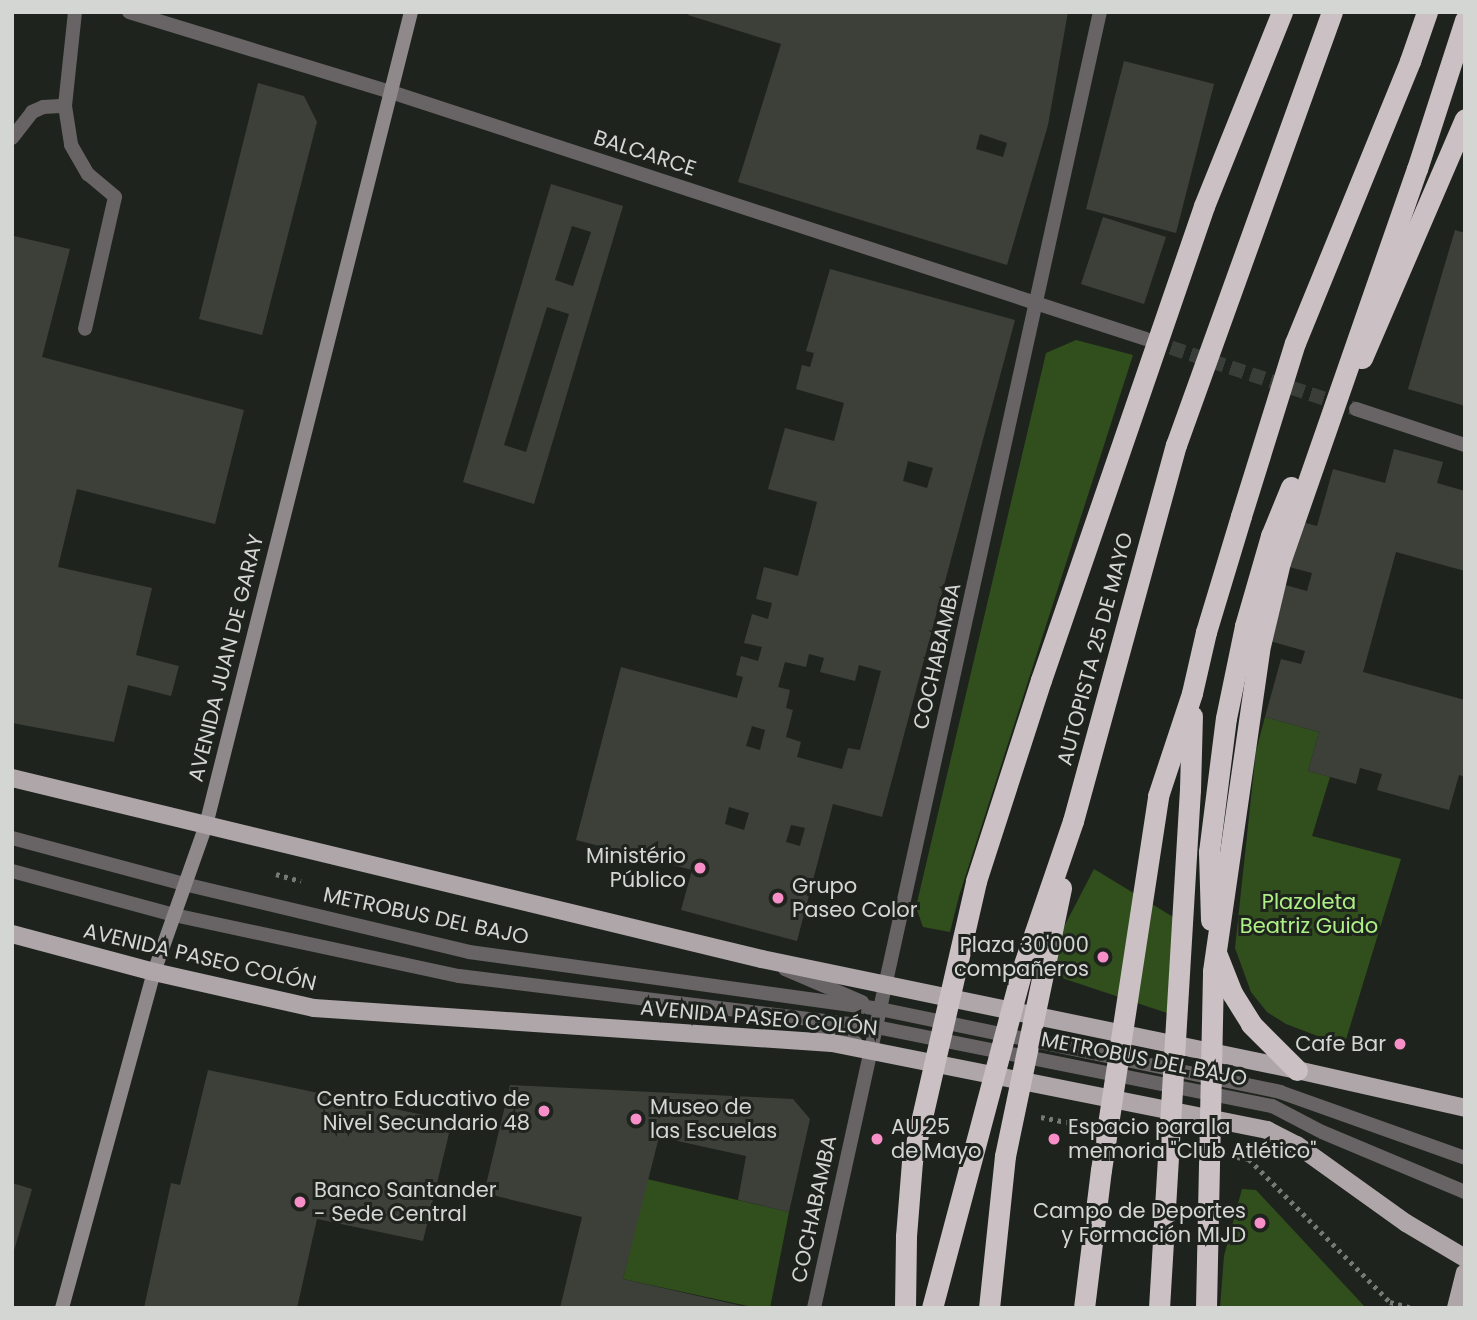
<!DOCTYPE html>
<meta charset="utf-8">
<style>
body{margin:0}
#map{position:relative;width:1477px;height:1320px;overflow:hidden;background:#1f231d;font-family:Poppins,sans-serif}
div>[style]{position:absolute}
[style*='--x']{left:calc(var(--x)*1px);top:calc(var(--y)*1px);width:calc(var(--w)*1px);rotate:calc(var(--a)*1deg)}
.green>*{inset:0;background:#314f1c}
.building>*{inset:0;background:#3c4039}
.minor-tunnel>*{height:14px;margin-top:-7px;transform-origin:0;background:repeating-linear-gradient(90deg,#3a3e38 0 14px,transparent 0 21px)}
.path>*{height:4.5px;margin-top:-2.25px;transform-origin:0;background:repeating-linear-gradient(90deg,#767a75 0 3.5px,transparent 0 8.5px)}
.service>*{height:14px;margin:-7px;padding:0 7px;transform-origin:7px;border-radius:7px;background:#686465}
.minor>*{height:14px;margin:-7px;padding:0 7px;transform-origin:7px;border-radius:7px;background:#686465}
.secondary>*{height:14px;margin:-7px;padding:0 7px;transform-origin:7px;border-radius:7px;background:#90898c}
.primary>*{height:18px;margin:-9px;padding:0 9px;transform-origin:9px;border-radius:9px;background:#afa6aa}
.motorway>*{height:21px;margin:-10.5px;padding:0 10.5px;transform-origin:10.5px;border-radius:10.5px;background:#cbc1c5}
.dots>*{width:19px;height:19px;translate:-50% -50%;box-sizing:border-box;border:4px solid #1f231d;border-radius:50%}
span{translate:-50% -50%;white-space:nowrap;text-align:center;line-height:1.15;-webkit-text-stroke:6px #1f231d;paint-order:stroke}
.street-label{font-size:21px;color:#d3d6d2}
.poi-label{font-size:21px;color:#d3d6d2}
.right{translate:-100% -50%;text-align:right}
.left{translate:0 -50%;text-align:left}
.park-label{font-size:21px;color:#aeef86}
.frame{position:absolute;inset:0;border:14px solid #d3d6d2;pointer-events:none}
</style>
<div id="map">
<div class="green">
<i style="clip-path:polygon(1076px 340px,1133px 355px,959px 896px,950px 932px,923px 927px,916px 907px,1046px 353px)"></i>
<i style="clip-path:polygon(1265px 717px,1319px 732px,1308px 771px,1330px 777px,1312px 836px,1401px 859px,1344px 1046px,1286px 1024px,1267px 1012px,1251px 992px,1235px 948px,1256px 751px)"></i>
<i style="clip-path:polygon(1094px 869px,1188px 926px,1173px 1015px,1041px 971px)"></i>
<i style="clip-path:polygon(647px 1179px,789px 1212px,770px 1308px,757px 1308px,623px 1279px)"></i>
<i style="clip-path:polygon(1242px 1189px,1256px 1190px,1366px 1308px,1220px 1308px,1224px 1256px)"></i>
</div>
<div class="building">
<i style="clip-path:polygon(evenodd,689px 12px,1068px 12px,1048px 125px,1007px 265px,738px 182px,781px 44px,688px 15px,689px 12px,980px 134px,1007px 143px,1003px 157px,976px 149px,980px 134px)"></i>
<i style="clip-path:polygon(1124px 61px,1214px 84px,1176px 233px,1086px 209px)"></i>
<i style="clip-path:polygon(258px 83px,304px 96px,317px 122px,262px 335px,199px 319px)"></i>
<i style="clip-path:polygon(evenodd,551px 184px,623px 206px,534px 504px,463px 482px,551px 184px,572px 226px,591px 232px,573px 286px,555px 280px,572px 226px,551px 184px,547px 307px,569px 314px,526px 452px,504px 445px,547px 307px)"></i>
<i style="clip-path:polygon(1103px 217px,1166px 237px,1144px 304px,1081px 284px)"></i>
<i style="clip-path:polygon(1455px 230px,1465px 233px,1465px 406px,1408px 389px)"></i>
<i style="clip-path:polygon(14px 236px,70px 249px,42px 357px,244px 410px,215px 524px,77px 489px,58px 567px,152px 588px,136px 655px,179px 666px,171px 696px,128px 685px,114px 742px,12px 723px)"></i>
<i style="clip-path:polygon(evenodd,830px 269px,1015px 320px,882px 817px,833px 804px,797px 941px,681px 910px,692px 870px,576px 840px,621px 667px,737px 698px,743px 677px,736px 675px,741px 656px,758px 661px,762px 647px,744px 643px,752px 614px,768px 619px,772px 603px,756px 599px,764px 567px,798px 576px,817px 502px,768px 489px,785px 428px,834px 441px,844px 403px,796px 389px,802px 365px,810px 367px,814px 353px,806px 351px,830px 269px,908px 461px,933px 468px,927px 488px,903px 481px,908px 461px,830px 269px,809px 654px,824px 658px,820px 672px,855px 681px,859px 665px,881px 671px,860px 750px,848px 748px,842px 769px,797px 757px,801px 742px,786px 737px,793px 710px,786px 708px,790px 690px,778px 687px,785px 662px,806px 667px,809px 654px,830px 269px,752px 726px,765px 730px,760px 750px,746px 746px,752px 726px,830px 269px,729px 807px,749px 813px,744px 830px,725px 824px,729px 807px,830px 269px,791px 825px,805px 828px,800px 846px,786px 842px,791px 825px)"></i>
<i style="clip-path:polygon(1394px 449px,1443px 462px,1437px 483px,1465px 491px,1465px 571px,1396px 552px,1363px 672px,1465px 700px,1465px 777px,1459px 775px,1449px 810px,1377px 790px,1382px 774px,1360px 768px,1356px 784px,1308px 771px,1319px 732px,1265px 717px,1281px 659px,1301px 664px,1305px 651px,1270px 641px,1285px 585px,1307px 591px,1312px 573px,1289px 567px,1302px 522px,1317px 526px,1333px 469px,1385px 483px)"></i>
<i style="clip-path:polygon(208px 1070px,452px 1121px,423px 1241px,317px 1219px,297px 1308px,144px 1308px,171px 1183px,180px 1185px)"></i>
<i style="clip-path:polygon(510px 1085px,793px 1099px,810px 1119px,789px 1212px,738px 1200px,746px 1156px,659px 1137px,623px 1279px,751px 1308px,560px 1308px,582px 1217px,484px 1193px)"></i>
<i style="clip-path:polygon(12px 1183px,32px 1189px,13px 1254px,12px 1254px)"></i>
</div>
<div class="minor-tunnel">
<i style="--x:1151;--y:341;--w:216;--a:18.4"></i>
</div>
<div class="path">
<i style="--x:276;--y:874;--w:26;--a:16"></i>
<i style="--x:1041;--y:1117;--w:41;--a:11.3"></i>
<i style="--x:1237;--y:1157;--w:12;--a:9"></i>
<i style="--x:1249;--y:1159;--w:201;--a:45.4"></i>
<i style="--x:1390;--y:1302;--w:24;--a:15"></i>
</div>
<div class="service">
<i style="--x:75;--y:12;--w:95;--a:96.1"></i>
<i style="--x:65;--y:106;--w:39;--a:81"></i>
<i style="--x:71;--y:145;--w:34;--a:60"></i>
<i style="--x:88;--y:174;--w:35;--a:40"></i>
<i style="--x:115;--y:197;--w:135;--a:102.8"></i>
<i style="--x:12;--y:138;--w:33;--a:-52"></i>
<i style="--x:32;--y:112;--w:12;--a:-24"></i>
<i style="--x:43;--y:107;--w:22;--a:-3"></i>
<i style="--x:12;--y:838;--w:178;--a:15"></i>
<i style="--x:184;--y:884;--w:293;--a:13.4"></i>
<i style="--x:469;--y:952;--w:415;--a:7.9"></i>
<i style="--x:880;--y:1009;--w:409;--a:11.7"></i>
<i style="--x:1280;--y:1092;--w:196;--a:19.6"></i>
<i style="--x:12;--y:871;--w:168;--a:15.2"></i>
<i style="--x:174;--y:915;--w:291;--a:12.1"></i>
<i style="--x:459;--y:976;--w:420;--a:7"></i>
<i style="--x:876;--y:1027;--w:404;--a:11.3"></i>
<i style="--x:1272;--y:1106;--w:56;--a:27.5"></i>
<i style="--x:1322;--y:1132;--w:155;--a:22.8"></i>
<i style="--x:785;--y:969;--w:84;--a:23.2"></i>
<i style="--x:814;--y:1024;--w:46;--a:24.3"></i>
</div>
<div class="minor">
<i style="--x:129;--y:12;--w:274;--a:17"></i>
<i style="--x:391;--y:92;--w:794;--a:18.12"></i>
<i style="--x:1356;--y:409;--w:115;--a:18.3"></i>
<i style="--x:814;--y:1308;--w:1327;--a:-77.56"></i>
</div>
<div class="secondary">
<i style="--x:62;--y:1308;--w:348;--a:-74.7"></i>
<i style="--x:154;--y:972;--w:156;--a:-70.5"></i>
<i style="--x:206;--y:825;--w:838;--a:-75.85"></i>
</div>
<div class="primary">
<i style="--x:12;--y:778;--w:772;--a:13.57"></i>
<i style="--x:762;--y:959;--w:546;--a:11.72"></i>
<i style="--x:1297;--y:1070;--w:172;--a:12.7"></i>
<i style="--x:12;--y:934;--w:147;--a:15"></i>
<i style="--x:154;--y:972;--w:164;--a:12.7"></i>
<i style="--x:314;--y:1008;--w:519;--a:3.87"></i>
<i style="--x:832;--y:1043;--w:444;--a:11.3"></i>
<i style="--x:1267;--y:1130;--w:34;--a:27"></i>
<i style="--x:1297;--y:1145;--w:134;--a:35.6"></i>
<i style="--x:1406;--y:1223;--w:69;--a:30.7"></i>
<i style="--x:1456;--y:1308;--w:36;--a:-76"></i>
</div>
<div class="motorway">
<i style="--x:1362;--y:358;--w:260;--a:-66.7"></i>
<i style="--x:1211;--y:920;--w:68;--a:-91.7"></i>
<i style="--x:1209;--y:852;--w:135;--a:-82.8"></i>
<i style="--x:1226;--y:718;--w:94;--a:-78.3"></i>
<i style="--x:1245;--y:626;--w:94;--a:-73.9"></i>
<i style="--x:1271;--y:536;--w:53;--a:-67.8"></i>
<i style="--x:1217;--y:955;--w:41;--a:68.5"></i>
<i style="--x:1232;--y:993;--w:36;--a:58"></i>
<i style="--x:1251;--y:1024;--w:65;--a:45"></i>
<i style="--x:905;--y:1308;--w:72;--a:-89.2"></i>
<i style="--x:906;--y:1236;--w:75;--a:-85.4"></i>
<i style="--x:912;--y:1161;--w:287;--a:-77.1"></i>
<i style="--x:976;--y:881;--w:211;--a:-72.1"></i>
<i style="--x:1041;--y:680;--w:501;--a:-71.02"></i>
<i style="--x:1204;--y:206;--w:209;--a:-68.1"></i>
<i style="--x:932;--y:1308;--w:350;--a:-75.1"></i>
<i style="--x:1022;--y:970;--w:157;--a:-71.1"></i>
<i style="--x:1073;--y:821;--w:390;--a:-74.7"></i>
<i style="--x:1176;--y:445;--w:460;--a:-70.2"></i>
<i style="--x:989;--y:1308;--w:153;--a:-84"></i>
<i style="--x:1005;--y:1156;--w:274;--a:-78.2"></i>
<i style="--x:1084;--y:1308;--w:139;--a:-83"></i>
<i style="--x:1101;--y:1170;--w:378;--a:-81.3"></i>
<i style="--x:1158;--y:796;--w:108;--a:-71.7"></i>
<i style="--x:1192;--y:693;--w:63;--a:-77.1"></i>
<i style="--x:1206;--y:632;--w:121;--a:-73.2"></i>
<i style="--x:1241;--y:516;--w:181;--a:-72.7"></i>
<i style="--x:1295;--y:343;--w:305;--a:-67.8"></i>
<i style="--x:1410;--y:61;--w:52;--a:-70.9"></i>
<i style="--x:1159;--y:1308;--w:519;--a:-86.58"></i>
<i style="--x:1190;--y:790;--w:74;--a:-88.5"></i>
<i style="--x:1206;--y:1308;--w:337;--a:-88.8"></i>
<i style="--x:1213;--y:971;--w:324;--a:-81.8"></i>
<i style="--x:1259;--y:650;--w:90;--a:-76.6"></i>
<i style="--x:1280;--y:562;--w:416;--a:-70.8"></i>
<i style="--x:1417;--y:169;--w:157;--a:-72.1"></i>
</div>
<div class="dots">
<i style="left:700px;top:868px;background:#f98fc8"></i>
<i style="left:778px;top:898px;background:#f98fc8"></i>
<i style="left:1103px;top:957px;background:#f98fc8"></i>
<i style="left:1400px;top:1044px;background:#f98fc8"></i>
<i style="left:544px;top:1111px;background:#f98fc8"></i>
<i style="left:636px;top:1119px;background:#f98fc8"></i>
<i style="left:877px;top:1139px;background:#f98fc8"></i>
<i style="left:1054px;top:1139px;background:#f98fc8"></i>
<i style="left:300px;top:1202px;background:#f98fc8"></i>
<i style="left:1260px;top:1223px;background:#f98fc8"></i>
</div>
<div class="street-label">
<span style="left:645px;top:153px;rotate:18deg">BALCARCE</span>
<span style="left:1095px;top:649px;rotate:-75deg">AUTOPISTA 25 DE MAYO</span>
<span style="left:937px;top:656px;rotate:-77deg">COCHABAMBA</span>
<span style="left:226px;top:658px;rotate:-76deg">AVENIDA JUAN DE GARAY</span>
<span style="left:426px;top:916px;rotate:12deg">METROBUS DEL BAJO</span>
<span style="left:200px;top:957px;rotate:13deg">AVENIDA PASEO COLÓN</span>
<span style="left:759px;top:1018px;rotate:5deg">AVENIDA PASEO COLÓN</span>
<span style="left:1144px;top:1059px;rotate:11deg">METROBUS DEL BAJO</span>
<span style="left:814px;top:1209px;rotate:-78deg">COCHABAMBA</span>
</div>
<div class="poi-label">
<span class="right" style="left:686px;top:868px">Ministério<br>Público</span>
<span class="left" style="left:792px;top:898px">Grupo<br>Paseo Color</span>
<span class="right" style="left:1089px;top:957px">Plaza 30'000<br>compañeros</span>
<span class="right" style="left:1386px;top:1044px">Cafe Bar</span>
<span class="right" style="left:530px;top:1111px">Centro Educativo de<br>Nivel Secundario 48</span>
<span class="left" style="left:650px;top:1119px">Museo de<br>las Escuelas</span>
<span class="left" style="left:891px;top:1139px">AU 25<br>de Mayo</span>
<span class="left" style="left:1068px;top:1139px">Espacio para la<br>memoria "Club Atlético"</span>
<span class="left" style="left:314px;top:1202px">Banco Santander<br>- Sede Central</span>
<span class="right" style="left:1246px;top:1223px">Campo de Deportes<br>y Formación MIJD</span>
</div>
<div class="park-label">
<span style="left:1309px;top:914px">Plazoleta<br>Beatriz Guido</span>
</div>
<div class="frame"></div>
</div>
